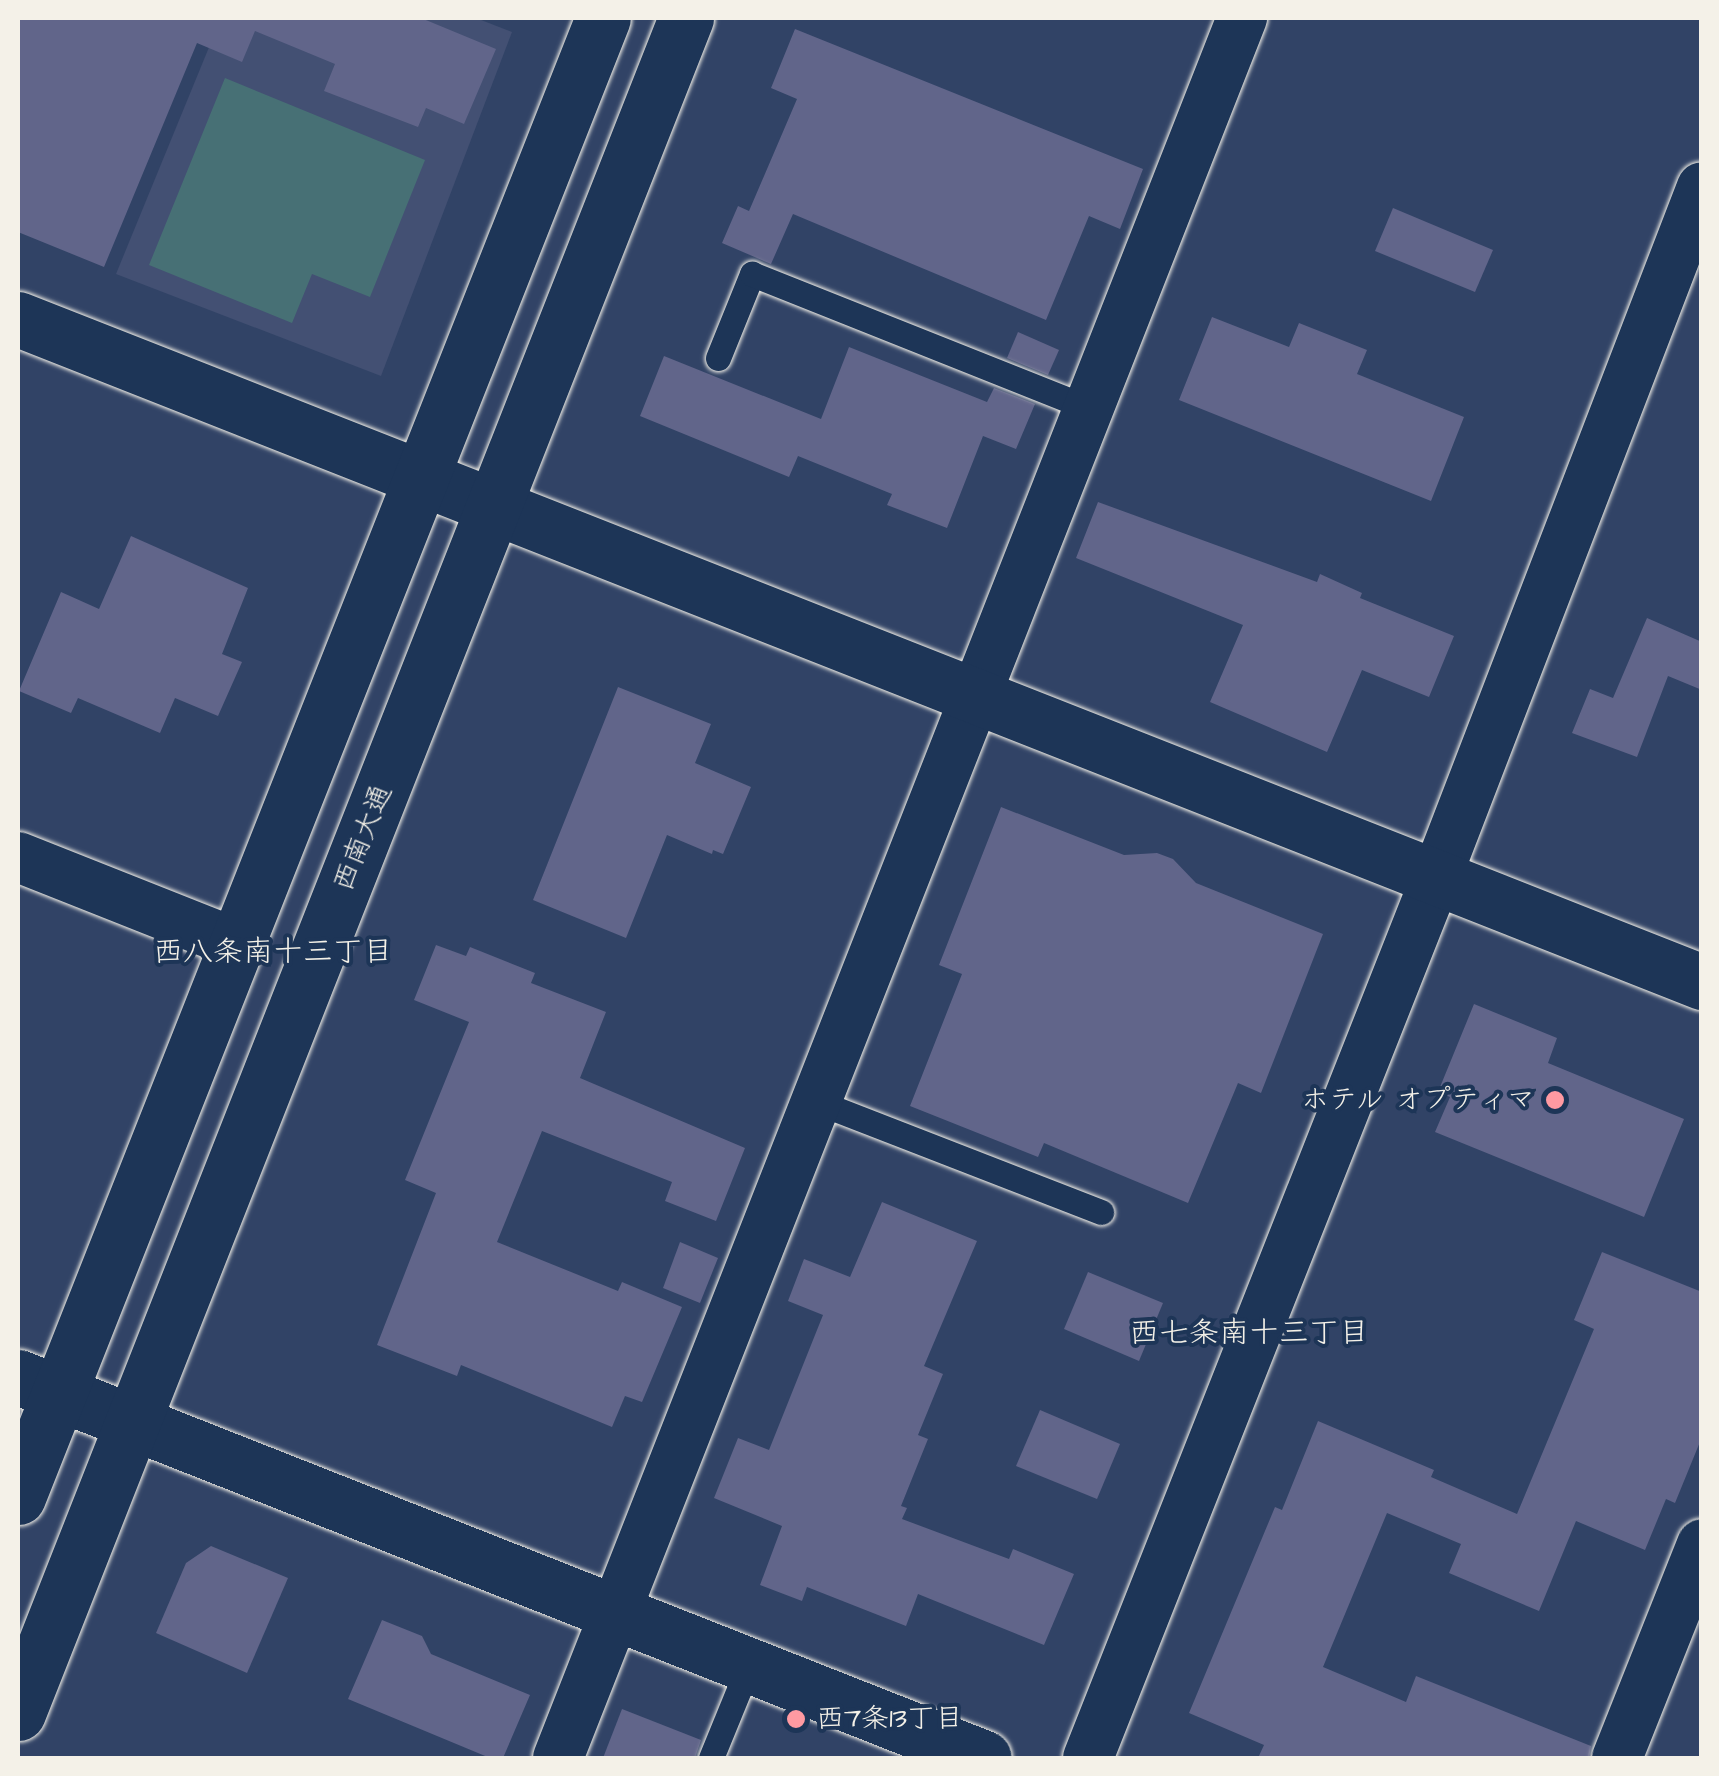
<!DOCTYPE html>
<meta charset="utf-8">
<style>
body{margin:0}
#map{position:relative;width:1719px;height:1776px;overflow:hidden;background:#314366;font-family:"Architects Daughter","Klee One",sans-serif}
div>[style]{position:absolute}
[style*='--x']{left:calc(var(--x)*1px);top:calc(var(--y)*1px);width:calc(var(--w)*1px);rotate:calc(var(--a)*1deg)}
.built>*{inset:0;background:#435073}
.green>*{inset:0;background:#477075}
.building>*{inset:0;background:#61658a}
.roads{filter:drop-shadow(0 0 2px #f4f1e8) drop-shadow(0 0 2px #f4f1e8)}
.lane>*{height:25px;margin:-12.5px;padding:0 12.5px;transform-origin:12.5px;border-radius:12.5px;background:#1d3557}
.street>*{height:50px;margin:-25px;padding:0 25px;transform-origin:25px;border-radius:25px;background:#1d3557}
.secondary>*{height:55px;margin:-27.5px;padding:0 27.5px;transform-origin:27.5px;border-radius:27.5px;background:#1d3557}
.dots>*{width:28px;height:28px;translate:-50% -50%;box-sizing:border-box;border:5px solid #1d3557;border-radius:50%}
span{translate:-50% -50%;white-space:nowrap;text-align:center;line-height:1.15;-webkit-text-stroke:8px #1d3557;paint-order:stroke}
.street-label{font-size:28px;color:#f4f1e8}
.poi-label{font-size:28px;color:#f4f1e8}
.right{translate:-100% -50%;text-align:right}
.left{translate:0 -50%;text-align:left}
.neighbourhood-label{font-size:30px;color:#f4f1e8}
.frame{position:absolute;inset:0;border:20px solid #f4f1e8;pointer-events:none}
</style>
<div id="map">
<div class="built">
<i style="clip-path:polygon(221px 18px,476px 18px,512px 32px,381px 376px,116px 274px)"></i>
</div>
<div class="green">
<i style="clip-path:polygon(225px 78px,425px 160px,370px 297px,312px 274px,292px 323px,149px 265px)"></i>
</div>
<div class="building">
<i style="clip-path:polygon(18px 18px,421px 18px,496px 49px,464px 124px,426px 108px,418px 127px,324px 91px,335px 64px,255px 31px,242px 62px,197px 43px,104px 267px,18px 232px)"></i>
<i style="clip-path:polygon(795px 29px,1143px 169px,1120px 229px,1089px 216px,1046px 320px,793px 214px,771px 264px,722px 243px,738px 206px,749px 211px,797px 99px,771px 88px)"></i>
<i style="clip-path:polygon(1393px 208px,1493px 250px,1475px 292px,1375px 251px)"></i>
<i style="clip-path:polygon(1212px 317px,1289px 347px,1299px 323px,1367px 350px,1357px 374px,1464px 417px,1431px 501px,1179px 400px)"></i>
<i style="clip-path:polygon(1018px 332px,1059px 350px,1048px 375px,1007px 358px)"></i>
<i style="clip-path:polygon(849px 347px,987px 402px,994px 388px,1035px 404px,1016px 449px,983px 436px,947px 528px,887px 505px,892px 494px,798px 456px,789px 477px,640px 416px,664px 356px,821px 419px)"></i>
<i style="clip-path:polygon(1098px 502px,1317px 582px,1320px 574px,1362px 593px,1360px 598px,1454px 636px,1429px 697px,1362px 670px,1327px 752px,1210px 702px,1243px 625px,1076px 558px)"></i>
<i style="clip-path:polygon(131px 536px,248px 588px,222px 654px,242px 662px,218px 716px,175px 698px,160px 733px,78px 698px,71px 713px,19px 691px,61px 592px,99px 609px)"></i>
<i style="clip-path:polygon(1647px 618px,1702px 642px,1702px 690px,1668px 676px,1637px 757px,1572px 733px,1590px 689px,1613px 698px)"></i>
<i style="clip-path:polygon(618px 687px,711px 724px,695px 763px,751px 787px,723px 854px,713px 850px,712px 854px,667px 835px,626px 938px,533px 900px)"></i>
<i style="clip-path:polygon(1001px 807px,1124px 855px,1157px 853px,1173px 859px,1196px 883px,1323px 934px,1261px 1093px,1238px 1083px,1188px 1203px,1044px 1143px,1038px 1157px,910px 1106px,962px 974px,939px 965px)"></i>
<i style="clip-path:polygon(436px 945px,466px 956px,470px 947px,535px 973px,531px 983px,606px 1012px,580px 1078px,745px 1148px,716px 1221px,665px 1201px,672px 1182px,542px 1131px,497px 1242px,618px 1291px,622px 1282px,682px 1307px,642px 1402px,625px 1396px,612px 1427px,461px 1365px,457px 1376px,377px 1345px,436px 1193px,405px 1180px,469px 1022px,414px 1000px)"></i>
<i style="clip-path:polygon(1474px 1004px,1557px 1038px,1548px 1063px,1684px 1119px,1644px 1217px,1435px 1132px,1450px 1097px,1438px 1092px)"></i>
<i style="clip-path:polygon(882px 1202px,977px 1241px,924px 1366px,943px 1374px,918px 1435px,928px 1439px,901px 1506px,907px 1508px,902px 1519px,1009px 1559px,1013px 1549px,1074px 1574px,1044px 1645px,918px 1594px,906px 1626px,807px 1587px,802px 1601px,760px 1585px,782px 1526px,714px 1498px,738px 1438px,769px 1450px,823px 1315px,788px 1301px,804px 1259px,850px 1277px)"></i>
<i style="clip-path:polygon(680px 1242px,718px 1258px,700px 1303px,663px 1288px)"></i>
<i style="clip-path:polygon(1602px 1252px,1702px 1292px,1702px 1437px,1675px 1503px,1666px 1499px,1645px 1550px,1576px 1521px,1539px 1611px,1449px 1573px,1461px 1544px,1387px 1513px,1323px 1667px,1406px 1702px,1416px 1676px,1591px 1746px,1589px 1758px,1258px 1758px,1264px 1745px,1189px 1713px,1275px 1507px,1282px 1510px,1318px 1421px,1434px 1470px,1431px 1477px,1517px 1514px,1594px 1329px,1574px 1320px)"></i>
<i style="clip-path:polygon(1088px 1272px,1163px 1303px,1139px 1361px,1064px 1329px)"></i>
<i style="clip-path:polygon(1040px 1410px,1120px 1444px,1097px 1499px,1016px 1466px)"></i>
<i style="clip-path:polygon(211px 1546px,288px 1578px,247px 1673px,156px 1633px,186px 1563px)"></i>
<i style="clip-path:polygon(382px 1620px,422px 1636px,431px 1654px,530px 1695px,503px 1758px,490px 1758px,348px 1699px)"></i>
<i style="clip-path:polygon(622px 1709px,701px 1740px,695px 1758px,603px 1758px)"></i>
</div>
<div class="roads">
<div class="lane">
<i style="--x:718;--y:358;--w:91;--a:-68"></i>
<i style="--x:752;--y:274;--w:362;--a:21.7"></i>
<i style="--x:815;--y:1101;--w:307;--a:21.2"></i>
<i style="--x:711;--y:1758;--w:100;--a:-67.8"></i>
</div>
<div class="street">
<i style="--x:18;--y:857;--w:239;--a:21.6"></i>
<i style="--x:558;--y:1758;--w:1870;--a:-68.54"></i>
<i style="--x:1088;--y:1758;--w:946;--a:-68.42"></i>
<i style="--x:1436;--y:878;--w:740;--a:-68.95"></i>
<i style="--x:1617;--y:1758;--w:230;--a:-68.3"></i>
</div>
<div class="secondary">
<i style="--x:18;--y:319;--w:1810;--a:21.49"></i>
<i style="--x:18;--y:1377;--w:1038;--a:21.52"></i>
<i style="--x:18;--y:1497;--w:1590;--a:-68.42"></i>
<i style="--x:18;--y:1713;--w:1822;--a:-68.49"></i>
</div>
</div>
<div class="dots">
<i style="left:1555px;top:1100px;background:#ff9aa2"></i>
<i style="left:796px;top:1719px;background:#ff9aa2"></i>
</div>
<div class="street-label">
<span style="left:363px;top:838px;rotate:-68deg">西南大通</span>
</div>
<div class="poi-label">
<span class="right" style="left:1535px;top:1100px">ホテル オプティマ</span>
<span class="left" style="left:816px;top:1719px">西7条13丁目</span>
</div>
<div class="neighbourhood-label">
<span style="left:273px;top:952px">西八条南十三丁目</span>
<span style="left:1249px;top:1333px">西七条南十三丁目</span>
</div>
<div class="frame"></div>
</div>
